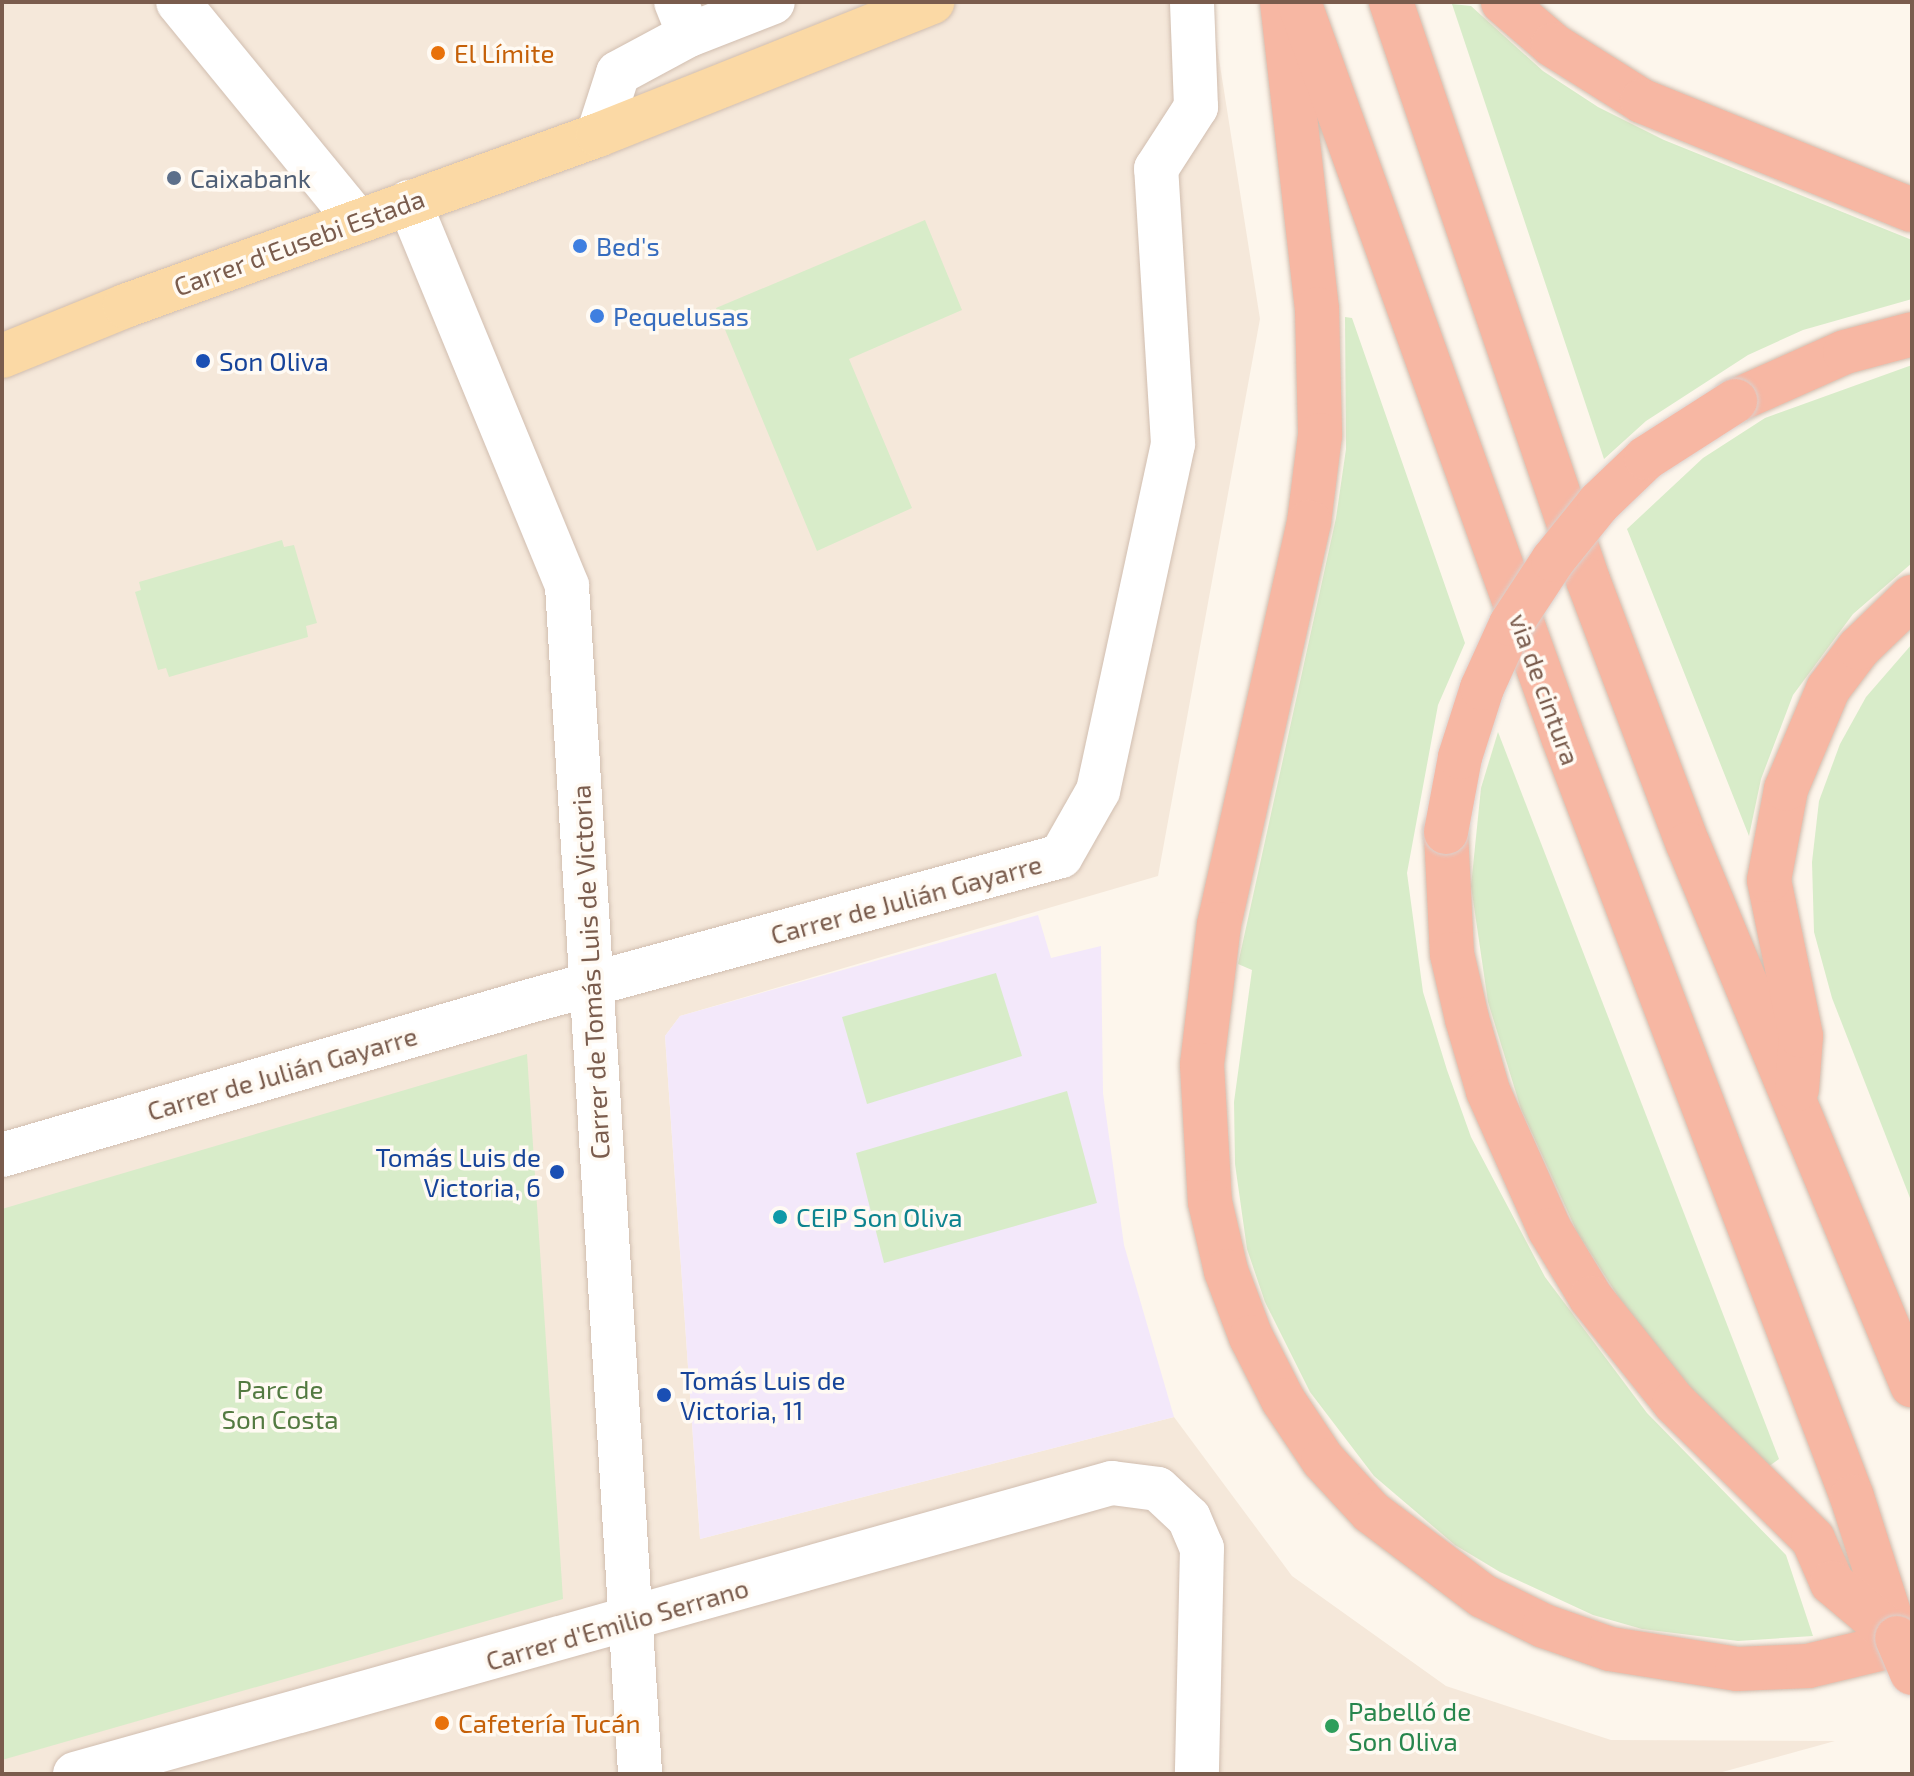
<!DOCTYPE html>
<meta charset="utf-8">
<style>
body{margin:0}
#map{position:relative;width:1914px;height:1776px;overflow:hidden;background:#fdf6ec;font-family:"Exo 2",sans-serif}
div>[style]{position:absolute}
[style*='--x']{left:calc(var(--x)*1px);top:calc(var(--y)*1px);width:calc(var(--w)*1px);rotate:calc(var(--a)*1deg)}
.residential>*{inset:0;background:#f5e8da}
.education>*{inset:0;background:#f3e8fa}
.green>*{inset:0;background:#d8ecc9}
.roads{filter:drop-shadow(0 0 2px #d1beb0) drop-shadow(0 0 2px #d1beb0)}
.minor>*{height:44px;margin:-22px;padding:0 22px;transform-origin:22px;border-radius:22px;background:#fff}
.major>*{height:44px;margin:-22px;padding:0 22px;transform-origin:22px;border-radius:22px;background:#fbd9a5}
.highway>*{height:44px;margin:-22px;padding:0 22px;transform-origin:22px;border-radius:22px;background:#f7b7a3}
.bridges{filter:drop-shadow(0 0 2px #dad1cd) drop-shadow(0 0 2px #dad1cd)}
.highway-bridge>*{height:44px;margin:-22px;padding:0 22px;transform-origin:22px;border-radius:22px;background:#f7b7a3}
.dots>*{width:22px;height:22px;translate:-50% -50%;box-sizing:border-box;border:4px solid #fffaf3;border-radius:50%}
span{translate:-50% -50%;white-space:nowrap;text-align:center;line-height:1.15;-webkit-text-stroke:7px #fffaf3;paint-order:stroke}
.food-label{font-size:26px;color:#c56008}
.left{translate:0 -50%;text-align:left}
.service-label{font-size:26px;color:#4e5e75}
.street-label{font-size:26px;color:#7a5c4d}
.shop-label{font-size:26px;color:#366cbe}
.transit-label{font-size:26px;color:#164399}
.right{translate:-100% -50%;text-align:right}
.culture-label{font-size:26px;color:#0d838f}
.park-label{font-size:26px;color:#537a41}
.leisure-label{font-size:26px;color:#27864d}
.frame{position:absolute;inset:0;border:4px solid #7a5c4d;pointer-events:none}
</style>
<div id="map">
<div class="residential">
<i style="clip-path:polygon(2px 2px,1210px 2px,1260px 319px,1158px 876px,680px 1016px,665px 1036px,700px 1539px,1174px 1417px,1292px 1576px,1446px 1686px,1611px 1740px,1835px 1741px,1715px 1774px,2px 1774px)"></i>
</div>
<div class="education">
<i style="clip-path:polygon(1038px 915px,1051px 958px,1101px 946px,1103px 1093px,1124px 1245px,1174px 1417px,700px 1539px,665px 1036px,680px 1016px)"></i>
</div>
<div class="green">
<i style="clip-path:polygon(1452px 4px,1471px 6px,1543px 71px,1598px 107px,1664px 140px,1912px 240px,1912px 299px,1803px 330px,1748px 355px,1646px 421px,1604px 459px)"></i>
<i style="clip-path:polygon(925px 220px,962px 310px,849px 359px,912px 508px,817px 551px,716px 308px)"></i>
<i style="clip-path:polygon(1345px 317px,1352px 318px,1465px 643px,1438px 705px,1407px 873px,1423px 992px,1447px 1070px,1471px 1137px,1545px 1277px,1647px 1413px,1786px 1555px,1813px 1636px,1738px 1641px,1642px 1629px,1593px 1615px,1500px 1572px,1455px 1545px,1374px 1476px,1310px 1392px,1265px 1302px,1247px 1249px,1235px 1164px,1234px 1102px,1252px 970px,1238px 964px,1336px 518px,1346px 449px)"></i>
<i style="clip-path:polygon(1912px 365px,1912px 563px,1853px 614px,1793px 695px,1761px 779px,1749px 836px,1627px 529px,1703px 458px,1765px 418px)"></i>
<i style="clip-path:polygon(282px 540px,284px 547px,294px 545px,317px 623px,306px 626px,308px 637px,169px 677px,166px 668px,158px 670px,135px 592px,141px 590px,139px 582px)"></i>
<i style="clip-path:polygon(1912px 644px,1912px 1203px,1832px 998px,1814px 932px,1812px 862px,1819px 801px,1840px 744px,1866px 697px)"></i>
<i style="clip-path:polygon(1498px 732px,1779px 1459px,1768px 1467px,1671px 1370px,1637px 1326px,1577px 1232px,1521px 1109px,1488px 1002px,1471px 886px,1481px 788px)"></i>
<i style="clip-path:polygon(996px 973px,1022px 1056px,867px 1104px,842px 1017px)"></i>
<i style="clip-path:polygon(527px 1054px,563px 1599px,2px 1760px,2px 1209px)"></i>
<i style="clip-path:polygon(1067px 1091px,1097px 1203px,884px 1263px,856px 1153px)"></i>
</div>
<div class="roads">
<div class="minor">
<i style="--x:178;--y:2;--w:283;--a:50.7"></i>
<i style="--x:676;--y:2;--w:35;--a:68"></i>
<i style="--x:598;--y:135;--w:65;--a:-72.1"></i>
<i style="--x:618;--y:73;--w:81;--a:-28.2"></i>
<i style="--x:689;--y:35;--w:90;--a:-21.4"></i>
<i style="--x:409;--y:202;--w:415;--a:67.6"></i>
<i style="--x:567;--y:586;--w:1190;--a:86.48"></i>
<i style="--x:2;--y:1155;--w:550;--a:-16.26"></i>
<i style="--x:530;--y:1001;--w:550;--a:-15.27"></i>
<i style="--x:1061;--y:856;--w:75;--a:-60.4"></i>
<i style="--x:1098;--y:791;--w:355;--a:-77.8"></i>
<i style="--x:1173;--y:444;--w:276;--a:-93.5"></i>
<i style="--x:1156;--y:169;--w:74;--a:-57.2"></i>
<i style="--x:1196;--y:107;--w:105;--a:-92.2"></i>
<i style="--x:75;--y:1774;--w:1077;--a:-15.68"></i>
<i style="--x:1112;--y:1483;--w:46;--a:7.4"></i>
<i style="--x:1158;--y:1489;--w:42;--a:43.1"></i>
<i style="--x:1189;--y:1518;--w:33;--a:67"></i>
<i style="--x:1202;--y:1548;--w:226;--a:91.3"></i>
</div>
<div class="major">
<i style="--x:2;--y:356;--w:133;--a:-22.1"></i>
<i style="--x:125;--y:306;--w:503;--a:-19.88"></i>
<i style="--x:598;--y:135;--w:360;--a:-21.7"></i>
</div>
<div class="highway">
<i style="--x:1282;--y:2;--w:309;--a:83.5"></i>
<i style="--x:1317;--y:309;--w:126;--a:88.6"></i>
<i style="--x:1320;--y:435;--w:88;--a:97.2"></i>
<i style="--x:1309;--y:522;--w:412;--a:102.6"></i>
<i style="--x:1219;--y:924;--w:142;--a:96.9"></i>
<i style="--x:1202;--y:1065;--w:137;--a:86.7"></i>
<i style="--x:1210;--y:1202;--w:71;--a:76.9"></i>
<i style="--x:1226;--y:1271;--w:71;--a:69.3"></i>
<i style="--x:1251;--y:1337;--w:71;--a:63.1"></i>
<i style="--x:1283;--y:1400;--w:72;--a:56.3"></i>
<i style="--x:1323;--y:1460;--w:71;--a:47.3"></i>
<i style="--x:1371;--y:1512;--w:140;--a:36.9"></i>
<i style="--x:1483;--y:1596;--w:68;--a:26.2"></i>
<i style="--x:1544;--y:1626;--w:70;--a:19.2"></i>
<i style="--x:1610;--y:1649;--w:129;--a:8.9"></i>
<i style="--x:1737;--y:1669;--w:71;--a:-2.4"></i>
<i style="--x:1808;--y:1666;--w:107;--a:-13.5"></i>
<i style="--x:1299;--y:2;--w:781;--a:70.24"></i>
<i style="--x:1563;--y:737;--w:813;--a:69.18"></i>
<i style="--x:1852;--y:1497;--w:148;--a:72.3"></i>
<i style="--x:1391;--y:2;--w:611;--a:71.18"></i>
<i style="--x:1588;--y:580;--w:282;--a:69.3"></i>
<i style="--x:1688;--y:844;--w:586;--a:67.51"></i>
<i style="--x:1503;--y:2;--w:66;--a:40.7"></i>
<i style="--x:1553;--y:45;--w:105;--a:32.2"></i>
<i style="--x:1642;--y:101;--w:291;--a:22"></i>
<i style="--x:1735;--y:401;--w:120;--a:-24"></i>
<i style="--x:1845;--y:352;--w:69;--a:-15"></i>
<i style="--x:1446;--y:832;--w:122;--a:87.2"></i>
<i style="--x:1452;--y:954;--w:67;--a:77"></i>
<i style="--x:1467;--y:1019;--w:75;--a:73.7"></i>
<i style="--x:1488;--y:1091;--w:152;--a:66"></i>
<i style="--x:1550;--y:1230;--w:79;--a:58.9"></i>
<i style="--x:1591;--y:1298;--w:133;--a:51.4"></i>
<i style="--x:1674;--y:1402;--w:195;--a:44.6"></i>
<i style="--x:1813;--y:1539;--w:48;--a:66.6"></i>
<i style="--x:1832;--y:1583;--w:85;--a:40.2"></i>
<i style="--x:1797;--y:1089;--w:53;--a:-85.7"></i>
<i style="--x:1801;--y:1036;--w:159;--a:-101.6"></i>
<i style="--x:1769;--y:880;--w:93;--a:-79.4"></i>
<i style="--x:1786;--y:789;--w:108;--a:-67.2"></i>
<i style="--x:1828;--y:689;--w:51;--a:-52.9"></i>
<i style="--x:1859;--y:648;--w:74;--a:-43.9"></i>
</div>
</div>
<div class="bridges">
<div class="highway-bridge">
<i style="--x:1446;--y:832;--w:76;--a:-79.4"></i>
<i style="--x:1460;--y:757;--w:72;--a:-72.3"></i>
<i style="--x:1482;--y:688;--w:70;--a:-65.6"></i>
<i style="--x:1511;--y:624;--w:77;--a:-56.7"></i>
<i style="--x:1553;--y:560;--w:73;--a:-51.1"></i>
<i style="--x:1599;--y:503;--w:65;--a:-43.8"></i>
<i style="--x:1646;--y:458;--w:106;--a:-32.6"></i>
<i style="--x:1897;--y:1638;--w:38;--a:67"></i>
</div>
</div>
<div class="dots">
<i style="left:438px;top:53px;background:#e8710a"></i>
<i style="left:174px;top:178px;background:#5c6f8a"></i>
<i style="left:580px;top:246px;background:#3f7fe0"></i>
<i style="left:597px;top:316px;background:#3f7fe0"></i>
<i style="left:203px;top:361px;background:#1a4fb4"></i>
<i style="left:557px;top:1172px;background:#1a4fb4"></i>
<i style="left:780px;top:1217px;background:#0f9aa8"></i>
<i style="left:664px;top:1395px;background:#1a4fb4"></i>
<i style="left:442px;top:1723px;background:#e8710a"></i>
<i style="left:1332px;top:1726px;background:#2e9e5b"></i>
</div>
<div class="food-label">
<span class="left" style="left:454px;top:53px">El Límite</span>
<span class="left" style="left:458px;top:1723px">Cafetería Tucán</span>
</div>
<div class="service-label">
<span class="left" style="left:190px;top:178px">Caixabank</span>
</div>
<div class="street-label">
<span style="left:299px;top:242px;rotate:-20deg">Carrer d'Eusebi Estada</span>
<span style="left:1545px;top:689px;rotate:70deg">via de cintura</span>
<span style="left:906px;top:899px;rotate:-15deg">Carrer de Julián Gayarre</span>
<span style="left:590px;top:972px;rotate:-93deg">Carrer de Tomás Luis de Victoria</span>
<span style="left:282px;top:1073px;rotate:-16deg">Carrer de Julián Gayarre</span>
<span style="left:617px;top:1624px;rotate:-16deg">Carrer d'Emilio Serrano</span>
</div>
<div class="shop-label">
<span class="left" style="left:596px;top:246px">Bed's</span>
<span class="left" style="left:613px;top:316px">Pequelusas</span>
</div>
<div class="transit-label">
<span class="left" style="left:219px;top:361px">Son Oliva</span>
<span class="right" style="left:541px;top:1172px">Tomás Luis de<br>Victoria, 6</span>
<span class="left" style="left:680px;top:1395px">Tomás Luis de<br>Victoria, 11</span>
</div>
<div class="culture-label">
<span class="left" style="left:796px;top:1217px">CEIP Son Oliva</span>
</div>
<div class="park-label">
<span style="left:280px;top:1404px">Parc de<br>Son Costa</span>
</div>
<div class="leisure-label">
<span class="left" style="left:1348px;top:1726px">Pabelló de<br>Son Oliva</span>
</div>
<div class="frame"></div>
</div>
